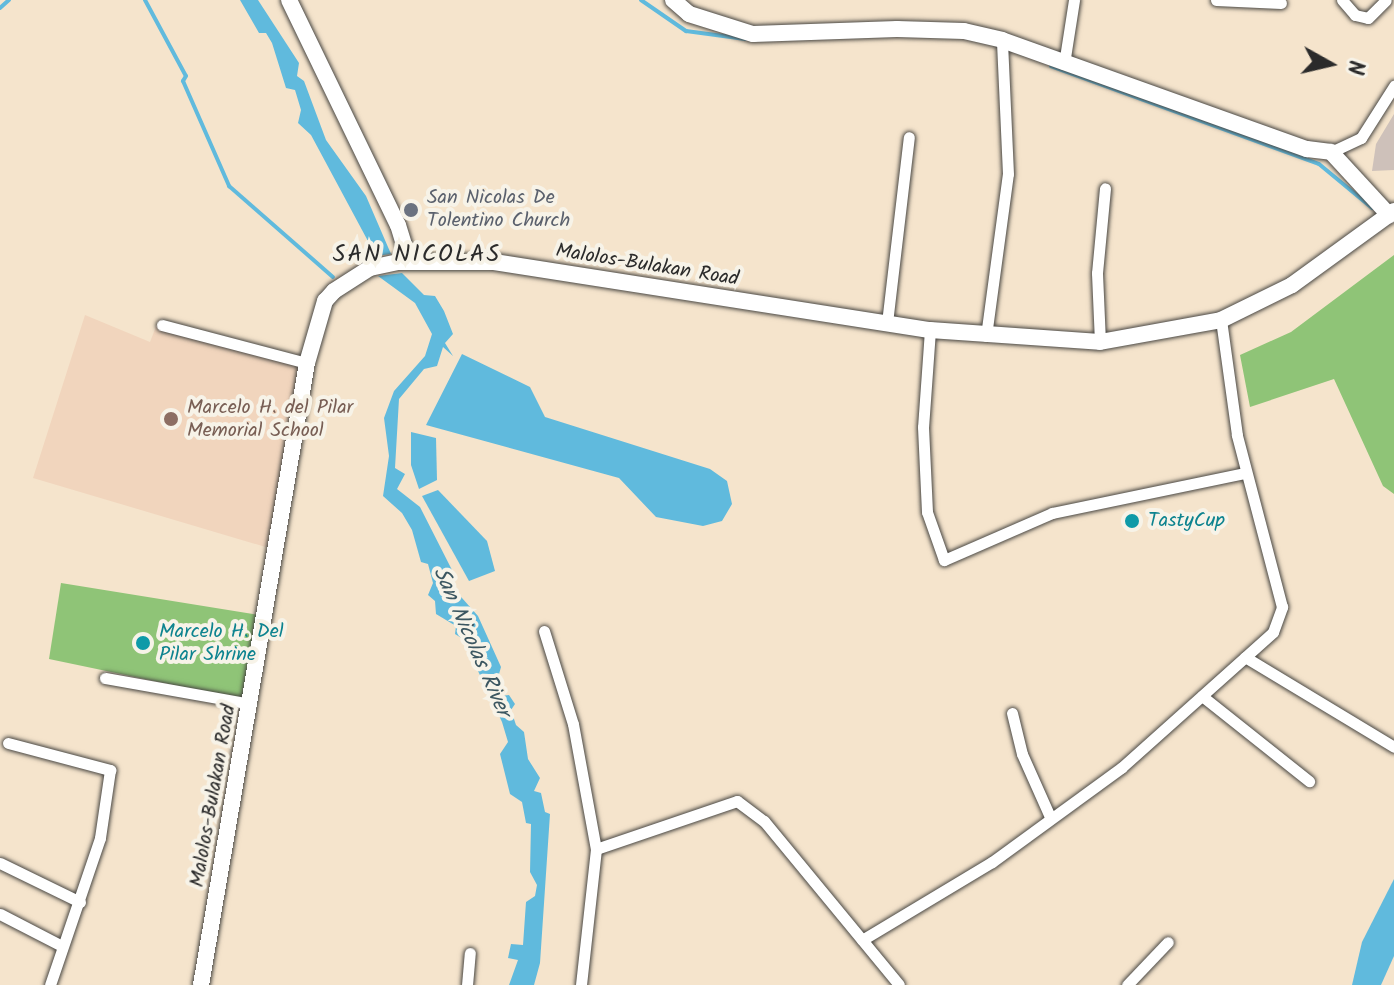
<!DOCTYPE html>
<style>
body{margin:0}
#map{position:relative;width:1394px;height:985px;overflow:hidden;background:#f5e4cc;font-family:Kalam,sans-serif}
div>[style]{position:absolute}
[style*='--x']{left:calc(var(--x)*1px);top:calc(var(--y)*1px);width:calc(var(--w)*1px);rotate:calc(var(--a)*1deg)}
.built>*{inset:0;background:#f1d5bd}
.industrial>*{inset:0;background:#cec1ba}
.green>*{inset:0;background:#8fc477}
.water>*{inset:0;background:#60badd}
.stream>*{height:4px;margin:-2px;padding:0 2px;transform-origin:2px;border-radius:2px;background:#60badd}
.roads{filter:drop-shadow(0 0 2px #494743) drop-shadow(0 0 2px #494743)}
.street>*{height:11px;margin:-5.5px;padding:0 5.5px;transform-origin:5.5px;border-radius:5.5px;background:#fff}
.secondary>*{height:16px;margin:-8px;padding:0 8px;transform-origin:8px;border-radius:8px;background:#fff}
.dots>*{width:22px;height:22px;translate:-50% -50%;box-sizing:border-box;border:4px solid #f7f3e8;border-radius:50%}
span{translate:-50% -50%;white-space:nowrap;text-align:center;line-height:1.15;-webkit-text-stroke:8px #f7f3e8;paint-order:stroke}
.worship-label{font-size:20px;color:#5b616d}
.left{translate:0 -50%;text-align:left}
.street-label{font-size:20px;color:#2b2b2b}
.education-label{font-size:20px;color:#785e54}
.culture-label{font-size:20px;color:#0d838f}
.water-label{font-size:22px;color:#3b5660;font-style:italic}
.quarter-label{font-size:24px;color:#2b2b2b;letter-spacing:2px}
.north{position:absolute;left:1290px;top:24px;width:80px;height:80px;-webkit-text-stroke:6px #f7f3e8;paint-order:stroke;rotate:98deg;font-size:22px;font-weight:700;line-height:32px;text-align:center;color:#2b2b2b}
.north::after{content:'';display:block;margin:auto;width:28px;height:36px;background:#2b2b2b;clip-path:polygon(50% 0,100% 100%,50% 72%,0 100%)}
</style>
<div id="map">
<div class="built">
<i style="clip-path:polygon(85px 315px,150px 342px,157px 324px,301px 361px,269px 548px,33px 478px)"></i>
</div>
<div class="industrial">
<i style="clip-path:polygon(1394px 114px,1394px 170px,1372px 171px,1376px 144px)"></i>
</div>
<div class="green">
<i style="clip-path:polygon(1394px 255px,1394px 494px,1383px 486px,1334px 379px,1250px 407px,1240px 355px,1291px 332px)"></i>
<i style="clip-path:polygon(61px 583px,259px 615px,245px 700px,49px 659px)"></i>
</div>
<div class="water">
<i style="clip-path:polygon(240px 0,258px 0,299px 63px,297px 76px,304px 81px,326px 140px,366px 196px,391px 254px,376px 256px,311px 135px,298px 123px,301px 110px,295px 90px,286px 88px,272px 43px,266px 33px,259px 33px)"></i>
<i style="clip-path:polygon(402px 273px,424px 295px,435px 296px,444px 311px,453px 334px,445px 343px,453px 356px,443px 347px,437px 366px,424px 369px,399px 399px,395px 468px,405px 474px,397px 489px,420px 507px,452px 570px,446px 580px,478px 616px,501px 667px,496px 685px,501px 696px,509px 695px,515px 704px,511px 710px,516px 725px,524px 732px,528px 759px,540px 778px,534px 791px,541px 793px,545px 812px,550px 814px,540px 963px,534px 985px,509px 985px,518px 960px,508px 958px,511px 944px,523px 945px,526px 902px,535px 896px,537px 885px,530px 872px,531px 824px,526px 823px,522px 802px,510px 794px,500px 754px,508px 742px,502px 722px,463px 639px,455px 634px,456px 626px,436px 614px,435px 601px,428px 595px,433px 583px,428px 564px,421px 562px,412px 530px,402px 513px,383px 496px,389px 456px,384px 418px,394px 391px,425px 356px,432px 334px,415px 303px,378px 276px)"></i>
<i style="clip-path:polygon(462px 354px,530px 387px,545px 417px,710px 469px,727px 481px,732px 504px,722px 521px,703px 526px,656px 517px,619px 478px,426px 425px)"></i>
<i style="clip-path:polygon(411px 432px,436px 438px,437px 480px,419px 489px,411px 465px)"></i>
<i style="clip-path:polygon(438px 490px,487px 541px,495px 571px,469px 581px,422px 496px)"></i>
<i style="clip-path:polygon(1394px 879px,1394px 956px,1381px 985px,1352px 985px,1362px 942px)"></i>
</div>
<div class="stream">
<i style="--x:145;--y:0;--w:86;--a:61.7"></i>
<i style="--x:186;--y:76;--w:6;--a:121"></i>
<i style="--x:183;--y:81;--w:115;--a:66.3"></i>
<i style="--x:229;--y:186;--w:138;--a:41.2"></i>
<i style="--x:641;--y:0;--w:55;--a:34.6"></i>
<i style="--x:686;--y:31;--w:60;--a:7.7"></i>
<i style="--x:0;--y:8;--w:12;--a:-42"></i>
<i style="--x:1051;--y:66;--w:285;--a:20.1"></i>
<i style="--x:1319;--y:164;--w:69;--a:39.7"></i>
</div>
<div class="roads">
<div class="street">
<i style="--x:1216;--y:0;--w:65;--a:2.6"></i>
<i style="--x:1342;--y:0;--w:20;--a:49"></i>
<i style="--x:1355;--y:15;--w:13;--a:13"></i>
<i style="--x:1368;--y:18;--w:25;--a:-45"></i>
<i style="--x:1064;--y:64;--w:65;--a:-81.1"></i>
<i style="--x:1331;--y:152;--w:33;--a:-25"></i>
<i style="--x:1361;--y:138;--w:62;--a:-57.6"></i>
<i style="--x:887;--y:323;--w:187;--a:-83.3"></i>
<i style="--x:162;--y:325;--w:150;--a:14.7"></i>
<i style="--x:930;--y:330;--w:97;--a:94.1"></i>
<i style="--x:923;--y:427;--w:85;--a:87.3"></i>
<i style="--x:927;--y:512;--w:51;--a:70.5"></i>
<i style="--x:944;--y:560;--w:118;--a:-23.5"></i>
<i style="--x:1052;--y:513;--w:198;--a:-11.7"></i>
<i style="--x:986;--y:336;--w:163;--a:-82.3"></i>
<i style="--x:1008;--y:174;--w:134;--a:-92.6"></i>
<i style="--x:1100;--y:342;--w:69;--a:-92.5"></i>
<i style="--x:1097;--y:273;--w:85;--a:-84.6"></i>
<i style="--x:544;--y:631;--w:97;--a:72.7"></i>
<i style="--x:573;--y:724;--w:127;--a:79.6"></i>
<i style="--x:596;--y:849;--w:137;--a:96.3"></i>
<i style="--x:1245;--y:657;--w:174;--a:31.1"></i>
<i style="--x:105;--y:678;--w:148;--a:10.1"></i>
<i style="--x:1202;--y:696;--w:137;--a:38.5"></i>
<i style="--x:1012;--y:713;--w:42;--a:76.3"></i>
<i style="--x:1022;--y:754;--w:69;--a:66"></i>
<i style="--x:8;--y:743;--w:106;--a:14.8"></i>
<i style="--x:110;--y:770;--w:69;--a:98.4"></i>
<i style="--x:100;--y:838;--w:155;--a:108.8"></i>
<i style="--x:596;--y:849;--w:149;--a:-18.8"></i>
<i style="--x:737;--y:801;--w:34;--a:37"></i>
<i style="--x:764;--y:821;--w:212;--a:50.5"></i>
<i style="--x:0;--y:863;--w:89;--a:26"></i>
<i style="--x:0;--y:914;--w:70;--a:27.3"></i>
<i style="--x:862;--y:940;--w:152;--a:-31"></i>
<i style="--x:992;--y:862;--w:160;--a:-36.1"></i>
<i style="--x:1121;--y:768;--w:204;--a:-41.8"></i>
<i style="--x:1273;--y:632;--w:27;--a:-70"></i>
<i style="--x:1282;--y:607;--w:178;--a:-104.7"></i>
<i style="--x:1237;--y:435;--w:116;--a:-97.9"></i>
<i style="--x:467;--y:985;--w:32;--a:-85"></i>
<i style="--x:1127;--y:985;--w:59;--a:-46.4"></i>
</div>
<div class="secondary">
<i style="--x:289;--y:0;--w:250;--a:64.2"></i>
<i style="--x:398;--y:225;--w:38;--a:73"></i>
<i style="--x:673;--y:0;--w:21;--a:41"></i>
<i style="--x:689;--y:14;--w:67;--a:17.4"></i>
<i style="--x:753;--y:34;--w:144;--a:-2"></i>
<i style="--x:897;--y:29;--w:67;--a:1.7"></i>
<i style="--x:964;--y:31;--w:39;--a:13"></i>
<i style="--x:1002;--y:40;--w:324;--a:19.7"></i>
<i style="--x:1307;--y:149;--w:24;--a:7"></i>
<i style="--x:1331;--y:152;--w:86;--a:47.4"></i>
<i style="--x:201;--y:985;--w:631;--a:-80.33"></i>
<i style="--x:307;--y:363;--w:65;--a:-73.8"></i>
<i style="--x:325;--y:301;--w:13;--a:-48"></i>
<i style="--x:334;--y:291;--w:43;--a:-32.6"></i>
<i style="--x:370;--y:268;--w:30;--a:-12"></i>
<i style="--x:399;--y:262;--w:95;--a:0"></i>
<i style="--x:494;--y:262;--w:441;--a:8.9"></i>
<i style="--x:930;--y:330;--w:170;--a:4"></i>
<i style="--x:1100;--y:342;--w:123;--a:-10.3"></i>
<i style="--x:1221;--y:320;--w:79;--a:-26.2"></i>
<i style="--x:1292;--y:285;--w:126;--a:-36"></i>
</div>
</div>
<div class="dots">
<i style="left:411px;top:210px;background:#6b7280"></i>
<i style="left:171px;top:419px;background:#8d6e63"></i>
<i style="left:1132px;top:521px;background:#0f9aa8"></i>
<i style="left:143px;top:643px;background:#0f9aa8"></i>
</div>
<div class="worship-label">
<span class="left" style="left:427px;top:210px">San Nicolas De<br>Tolentino Church</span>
</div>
<div class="street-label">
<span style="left:647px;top:266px;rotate:9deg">Malolos-Bulakan Road</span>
<span style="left:214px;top:796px;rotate:-80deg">Malolos-Bulakan Road</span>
</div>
<div class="education-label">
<span class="left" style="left:187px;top:420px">Marcelo H. del Pilar<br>Memorial School</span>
</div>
<div class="culture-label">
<span class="left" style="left:1148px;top:521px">TastyCup</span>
<span class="left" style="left:159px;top:644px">Marcelo H. Del<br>Pilar Shrine</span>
</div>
<div class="water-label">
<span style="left:471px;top:642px;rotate:66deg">San Nicolas River</span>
</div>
<div class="quarter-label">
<span style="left:417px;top:255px">SAN NICOLAS</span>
</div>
<div class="north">N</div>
</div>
